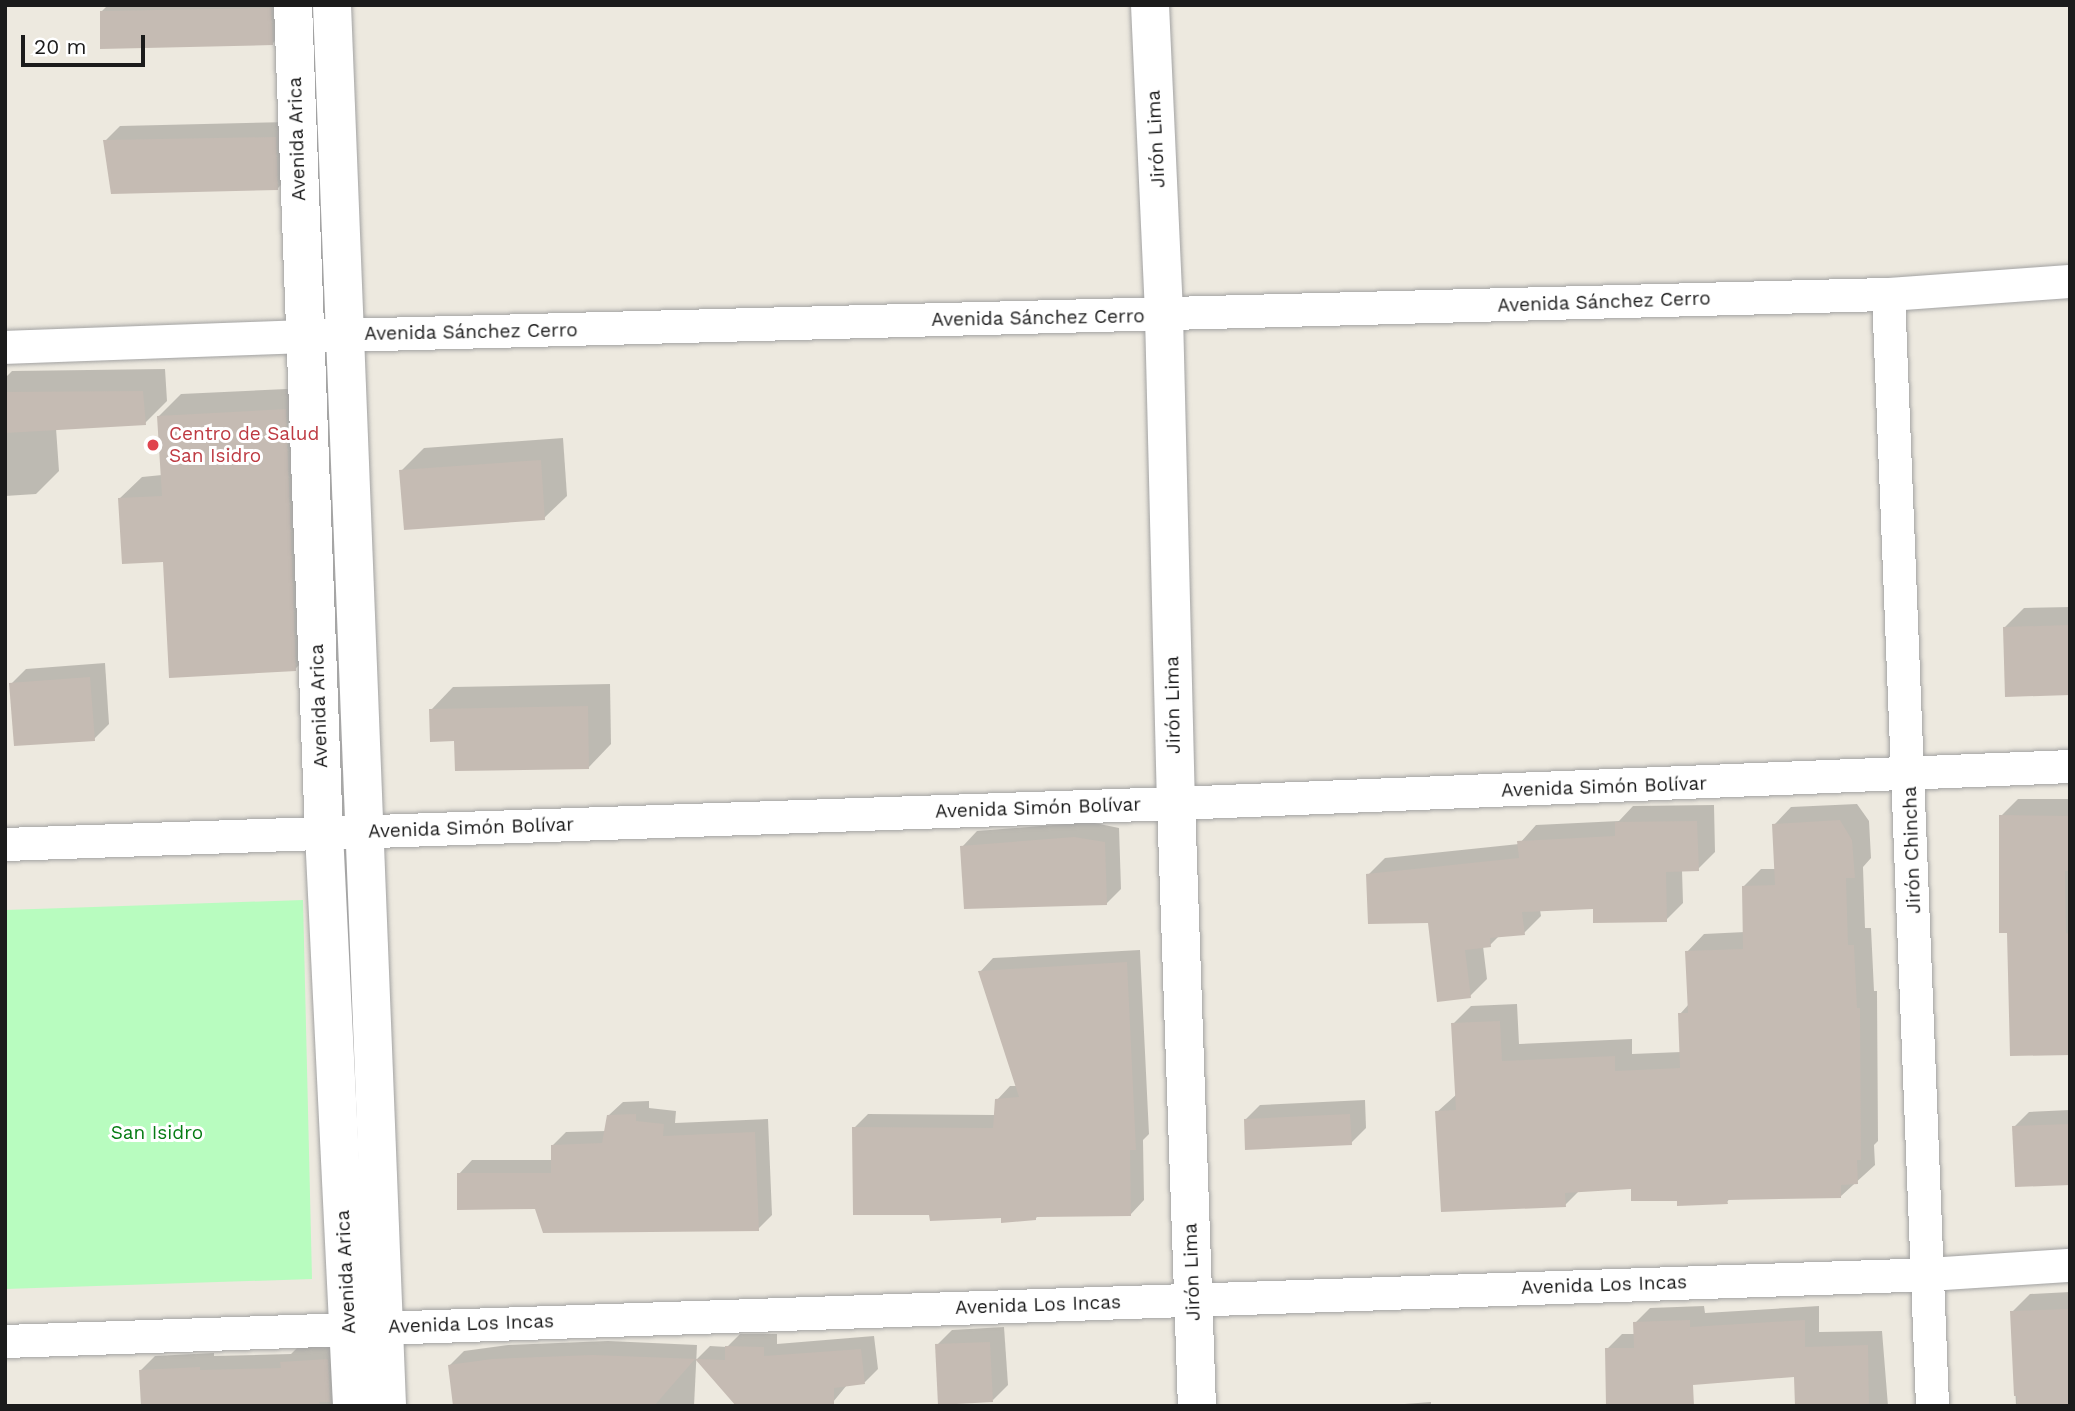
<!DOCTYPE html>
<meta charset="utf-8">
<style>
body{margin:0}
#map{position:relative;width:2075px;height:1411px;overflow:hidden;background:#ede9df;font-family:"Work Sans",sans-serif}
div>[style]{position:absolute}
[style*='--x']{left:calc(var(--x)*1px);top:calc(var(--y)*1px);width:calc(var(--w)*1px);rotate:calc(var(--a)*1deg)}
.park>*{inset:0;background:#b8fcbf}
.shadow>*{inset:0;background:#0003}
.building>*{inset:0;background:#c5bbb3}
.roads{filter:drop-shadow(0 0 2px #a2a2a2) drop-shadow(0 0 2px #a2a2a2)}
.minor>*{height:33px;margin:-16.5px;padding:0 16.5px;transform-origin:16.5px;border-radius:16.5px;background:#fff}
.tertiary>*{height:38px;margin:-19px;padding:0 19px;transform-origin:19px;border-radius:19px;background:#fff}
.dots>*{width:19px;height:19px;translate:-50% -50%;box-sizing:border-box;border:4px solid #fff;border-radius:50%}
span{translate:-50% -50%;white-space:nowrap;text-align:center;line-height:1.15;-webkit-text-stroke:6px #fff;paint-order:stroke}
.street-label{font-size:19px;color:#1b1b1b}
.health-label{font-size:19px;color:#be3a42}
.left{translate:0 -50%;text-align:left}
.park-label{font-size:19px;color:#067c13}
.frame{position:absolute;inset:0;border:7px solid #1b1b1b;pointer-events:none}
.scale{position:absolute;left:21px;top:35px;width:124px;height:32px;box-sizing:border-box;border:4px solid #1b1b1b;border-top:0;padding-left:9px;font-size:21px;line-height:24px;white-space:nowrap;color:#1b1b1b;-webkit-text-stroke:5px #fff;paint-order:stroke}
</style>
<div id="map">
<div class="park">
<i style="clip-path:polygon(303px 900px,312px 1279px,5px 1289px,5px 910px)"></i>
</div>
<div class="shadow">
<i style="clip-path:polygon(108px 5px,286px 5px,287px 29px,272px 44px,101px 12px)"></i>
<i style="clip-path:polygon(290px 122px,292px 174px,277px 189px,105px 141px,120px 126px)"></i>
<i style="clip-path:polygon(165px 369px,167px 401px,145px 423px,56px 428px,59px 471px,36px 494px,5px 496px,5px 378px,12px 371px)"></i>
<i style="clip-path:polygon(308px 388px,318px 647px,295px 669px,164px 560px,119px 499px,142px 477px,162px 475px,159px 416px,181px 394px)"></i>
<i style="clip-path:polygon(563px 438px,567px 496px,544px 518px,401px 471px,424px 448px)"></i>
<i style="clip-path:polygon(2070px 607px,2070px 693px,2004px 628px,2024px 608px)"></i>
<i style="clip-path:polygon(105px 663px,109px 724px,94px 739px,11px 684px,26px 669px)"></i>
<i style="clip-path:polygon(610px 684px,611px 744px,589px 767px,456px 740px,431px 710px,453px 687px)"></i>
<i style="clip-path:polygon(2018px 799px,2070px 799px,2070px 1053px,2009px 931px,2001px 816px)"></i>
<i style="clip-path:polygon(1857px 804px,1869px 821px,1871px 858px,1863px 867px,1865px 928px,1871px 928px,1874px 991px,1877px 991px,1878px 1141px,1874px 1145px,1875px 1165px,1841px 1196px,1730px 1198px,1727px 1202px,1679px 1199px,1633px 1187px,1580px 1190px,1565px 1205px,1437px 1112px,1457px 1094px,1453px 1024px,1471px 1006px,1517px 1004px,1519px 1044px,1632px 1039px,1632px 1054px,1681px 1052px,1680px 1014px,1689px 1004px,1687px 952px,1704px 934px,1745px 932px,1743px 887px,1761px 869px,1776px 869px,1774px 825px,1791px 807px)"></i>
<i style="clip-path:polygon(1714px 805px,1715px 852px,1698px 869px,1682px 870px,1683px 903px,1666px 920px,1595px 907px,1540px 910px,1541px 916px,1524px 933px,1500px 935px,1490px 945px,1483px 946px,1487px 979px,1470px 996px,1429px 921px,1368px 875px,1385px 858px,1519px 844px,1536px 825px,1619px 821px,1633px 806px)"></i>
<i style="clip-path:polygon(1090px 822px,1119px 828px,1121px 889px,1106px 904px,962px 847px,977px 831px)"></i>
<i style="clip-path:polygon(1140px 950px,1149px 1134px,1143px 1140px,1144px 1200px,1131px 1214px,1038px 1216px,1036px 1218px,931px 1213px,854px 1128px,868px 1114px,995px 1115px,997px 1100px,1010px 1086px,1017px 1086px,980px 972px,993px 958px)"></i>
<i style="clip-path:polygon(1365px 1100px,1366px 1128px,1351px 1143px,1245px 1120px,1260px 1105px)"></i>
<i style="clip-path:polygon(649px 1101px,649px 1108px,676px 1111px,675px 1123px,768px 1119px,772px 1215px,758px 1229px,537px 1207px,459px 1174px,472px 1160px,553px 1160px,552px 1146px,566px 1132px,606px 1131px,609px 1115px,623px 1102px)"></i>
<i style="clip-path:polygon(2070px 1110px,2070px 1183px,2014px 1127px,2029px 1112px)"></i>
<i style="clip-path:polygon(2070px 1292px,2070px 1406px,2016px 1406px,2012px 1312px,2030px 1294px)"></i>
<i style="clip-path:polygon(1704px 1306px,1705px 1313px,1819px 1306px,1819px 1332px,1882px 1331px,1888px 1406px,1796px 1406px,1795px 1375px,1607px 1349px,1622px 1334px,1635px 1334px,1635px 1323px,1650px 1308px)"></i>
<i style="clip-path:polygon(1004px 1327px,1008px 1385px,993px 1400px,937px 1345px,952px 1330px)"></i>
<i style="clip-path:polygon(740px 1334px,777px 1334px,777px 1344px,874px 1336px,878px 1369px,865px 1382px,847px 1385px,833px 1402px,697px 1359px,710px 1346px,727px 1347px)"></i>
<i style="clip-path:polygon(608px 1341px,697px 1345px,694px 1406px,455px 1406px,450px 1365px,464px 1351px,508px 1345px)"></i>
<i style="clip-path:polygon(342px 1345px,350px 1406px,142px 1406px,140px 1371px,155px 1356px,214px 1353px,214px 1356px,291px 1354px,297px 1348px)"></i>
<i style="clip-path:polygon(1431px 1402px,1431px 1406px,1378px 1406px)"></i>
</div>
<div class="building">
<i style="clip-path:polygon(271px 8px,273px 45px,100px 49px,100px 11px)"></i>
<i style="clip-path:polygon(276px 137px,278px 190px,111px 194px,103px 140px)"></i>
<i style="clip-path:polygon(143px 391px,146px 425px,5px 433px,5px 392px)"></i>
<i style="clip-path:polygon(286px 409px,296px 671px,169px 678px,163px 562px,122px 564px,118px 498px,162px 496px,157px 416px)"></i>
<i style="clip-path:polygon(541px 460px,545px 520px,404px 530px,399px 470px)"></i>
<i style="clip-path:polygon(2070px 625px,2070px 695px,2005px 697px,2003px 627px)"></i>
<i style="clip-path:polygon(90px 677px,95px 741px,14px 746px,9px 683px)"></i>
<i style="clip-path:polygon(588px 706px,589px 769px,455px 771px,454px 741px,430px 742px,429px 709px)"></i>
<i style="clip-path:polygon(1999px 815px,2070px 816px,2070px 871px,2065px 871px,2066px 933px,2070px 934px,2070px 1055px,2010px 1056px,2007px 933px,1999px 933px)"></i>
<i style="clip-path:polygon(1840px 820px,1852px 840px,1855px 878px,1846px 878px,1848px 945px,1854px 945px,1857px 1008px,1860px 1008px,1861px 1160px,1857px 1160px,1858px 1184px,1841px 1185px,1841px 1198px,1727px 1200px,1728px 1204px,1677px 1206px,1677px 1201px,1631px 1201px,1631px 1189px,1565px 1193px,1566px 1207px,1441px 1212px,1435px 1111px,1456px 1110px,1451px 1023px,1500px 1021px,1502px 1061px,1615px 1056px,1615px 1071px,1680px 1068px,1678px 1013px,1688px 1013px,1685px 951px,1743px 949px,1742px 886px,1775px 885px,1772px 824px)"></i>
<i style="clip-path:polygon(1697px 821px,1699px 871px,1666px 872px,1667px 922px,1593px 923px,1593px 909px,1522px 912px,1525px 935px,1490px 938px,1491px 947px,1465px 950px,1471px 998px,1437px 1002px,1428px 923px,1368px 924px,1366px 874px,1519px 858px,1517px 841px,1615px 836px,1615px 822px)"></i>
<i style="clip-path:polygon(1074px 837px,1105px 842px,1107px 905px,964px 909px,960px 846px)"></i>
<i style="clip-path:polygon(1127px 962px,1136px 1150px,1130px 1150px,1131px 1216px,1036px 1217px,1036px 1220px,1001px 1223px,1001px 1218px,930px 1221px,929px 1215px,853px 1215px,852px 1127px,993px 1128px,995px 1099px,1019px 1097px,978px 971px)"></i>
<i style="clip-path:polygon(636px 1114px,636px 1121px,664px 1124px,663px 1136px,755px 1132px,759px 1231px,543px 1233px,535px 1209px,457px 1210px,457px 1173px,551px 1173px,551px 1145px,602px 1143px,607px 1115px)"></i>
<i style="clip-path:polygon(1350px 1114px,1352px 1145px,1245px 1150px,1244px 1119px)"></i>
<i style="clip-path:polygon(2070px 1124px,2070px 1185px,2015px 1187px,2012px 1126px)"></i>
<i style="clip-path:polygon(2070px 1309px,2070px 1406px,2017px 1406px,2017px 1396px,2014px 1396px,2010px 1311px)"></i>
<i style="clip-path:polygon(1690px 1320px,1690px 1327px,1805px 1320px,1805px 1347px,1868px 1345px,1869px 1406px,1795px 1406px,1794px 1377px,1693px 1385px,1694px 1406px,1606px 1406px,1605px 1348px,1634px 1348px,1633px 1322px)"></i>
<i style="clip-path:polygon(990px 1342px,993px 1402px,938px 1405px,935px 1344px)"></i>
<i style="clip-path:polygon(725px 1346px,764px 1347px,764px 1356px,861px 1349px,865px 1384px,834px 1388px,834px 1404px,736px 1406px,695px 1359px,654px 1406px,453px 1406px,448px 1365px,492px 1359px,593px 1355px,725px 1360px)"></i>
<i style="clip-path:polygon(328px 1359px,330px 1402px,319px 1402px,321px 1406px,141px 1406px,139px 1370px,200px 1367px,200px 1370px,281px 1368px,280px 1362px)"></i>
</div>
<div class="roads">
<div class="minor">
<i style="--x:1888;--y:294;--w:1113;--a:87.73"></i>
<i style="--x:5;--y:347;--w:298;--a:-2.1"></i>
<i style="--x:303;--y:336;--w:1586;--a:-1.52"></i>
<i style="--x:1888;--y:294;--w:182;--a:-4.1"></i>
<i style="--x:5;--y:844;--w:1172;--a:-2.01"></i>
<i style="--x:1176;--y:803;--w:895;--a:-2.37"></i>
<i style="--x:5;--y:1341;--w:1925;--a:-1.99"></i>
<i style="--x:1929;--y:1274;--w:141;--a:-3.7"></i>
</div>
<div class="tertiary">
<i style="--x:293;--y:5;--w:829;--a:87.86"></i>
<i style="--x:324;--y:833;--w:574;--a:87.2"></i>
<i style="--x:332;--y:5;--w:1402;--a:87.75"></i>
<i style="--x:1150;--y:5;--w:310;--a:87.4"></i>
<i style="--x:1164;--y:315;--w:488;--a:88.6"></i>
<i style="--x:1176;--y:803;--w:603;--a:88.01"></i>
</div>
</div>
<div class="dots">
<i style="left:153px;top:445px;background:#e0444e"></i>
</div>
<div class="street-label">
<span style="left:297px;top:139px;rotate:-92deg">Avenida Arica</span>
<span style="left:1156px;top:139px;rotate:-93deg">Jirón Lima</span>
<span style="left:1604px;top:302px;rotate:-2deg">Avenida Sánchez Cerro</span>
<span style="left:1038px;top:318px;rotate:-1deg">Avenida Sánchez Cerro</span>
<span style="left:471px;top:332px;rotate:-1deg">Avenida Sánchez Cerro</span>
<span style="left:1173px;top:705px;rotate:-91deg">Jirón Lima</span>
<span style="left:319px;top:706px;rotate:-92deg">Avenida Arica</span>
<span style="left:1604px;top:787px;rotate:-2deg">Avenida Simón Bolívar</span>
<span style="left:1038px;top:808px;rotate:-2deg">Avenida Simón Bolívar</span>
<span style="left:471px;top:828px;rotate:-2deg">Avenida Simón Bolívar</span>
<span style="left:1912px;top:850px;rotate:-92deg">Jirón Chincha</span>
<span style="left:346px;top:1272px;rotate:-93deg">Avenida Arica</span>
<span style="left:1192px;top:1272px;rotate:-92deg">Jirón Lima</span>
<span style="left:1604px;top:1285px;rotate:-2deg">Avenida Los Incas</span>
<span style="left:1038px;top:1305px;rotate:-2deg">Avenida Los Incas</span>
<span style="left:471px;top:1324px;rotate:-2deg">Avenida Los Incas</span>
</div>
<div class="health-label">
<span class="left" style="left:169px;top:445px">Centro de Salud<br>San Isidro</span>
</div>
<div class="park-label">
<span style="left:157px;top:1133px">San Isidro</span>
</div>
<div class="frame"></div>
<div class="scale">20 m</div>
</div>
